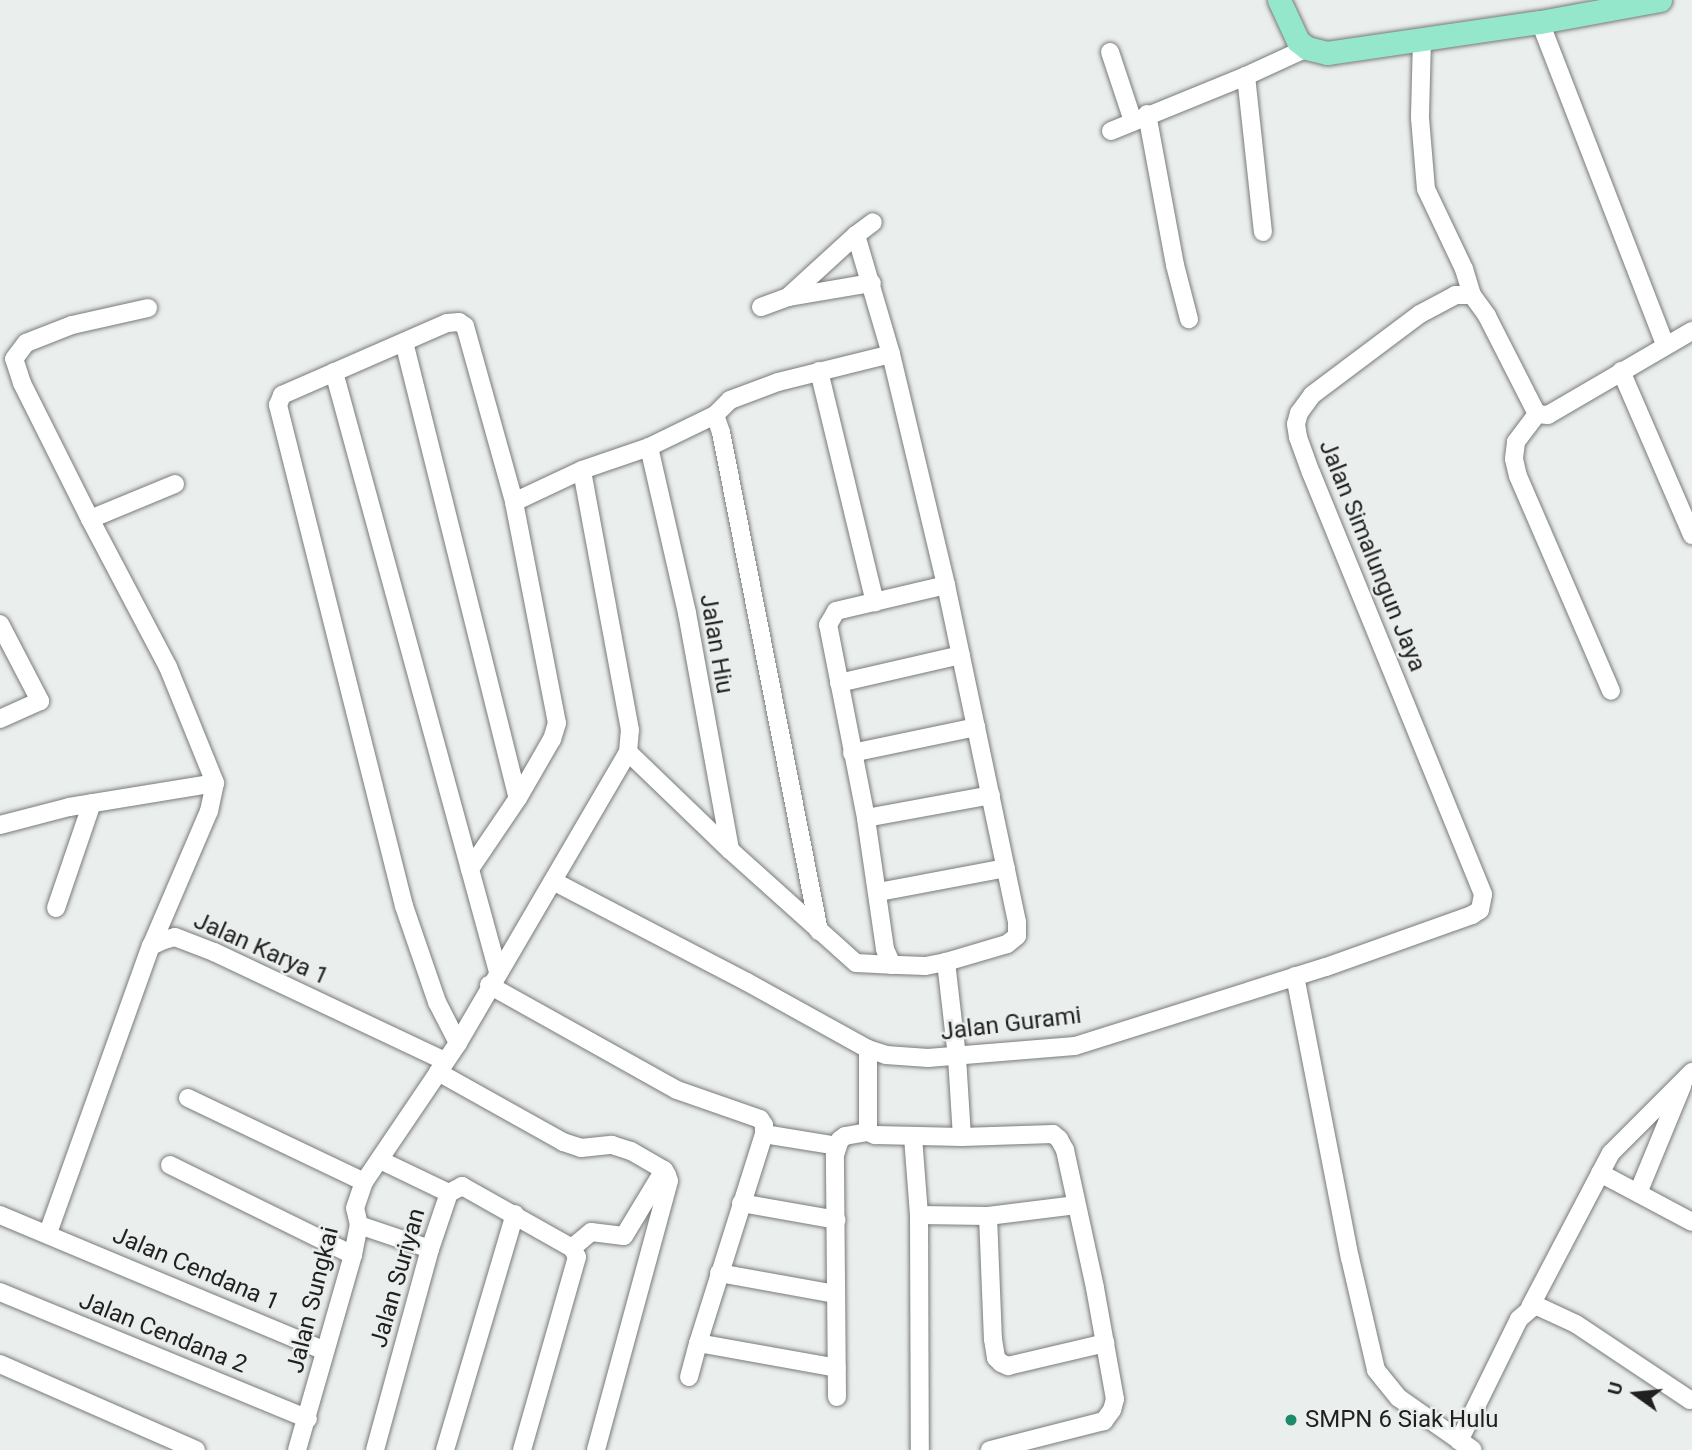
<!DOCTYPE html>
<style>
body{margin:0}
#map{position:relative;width:1692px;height:1450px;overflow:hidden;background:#eaeeec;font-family:Roboto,sans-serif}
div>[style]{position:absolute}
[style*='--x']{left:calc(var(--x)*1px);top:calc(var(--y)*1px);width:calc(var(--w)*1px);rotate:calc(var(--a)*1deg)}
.roads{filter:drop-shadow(0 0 2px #787b79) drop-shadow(0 0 2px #787b79)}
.minor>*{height:18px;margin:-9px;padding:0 9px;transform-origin:9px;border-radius:9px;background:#fff}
.major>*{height:23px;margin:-11.5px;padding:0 11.5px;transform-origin:11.5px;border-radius:11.5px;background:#94e7cb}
.dots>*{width:19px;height:19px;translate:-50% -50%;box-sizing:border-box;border:4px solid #eaeeec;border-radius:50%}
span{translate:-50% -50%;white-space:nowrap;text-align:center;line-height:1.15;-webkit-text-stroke:5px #eaeeec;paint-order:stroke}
.street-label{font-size:24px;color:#1f201f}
.poi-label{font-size:24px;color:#1f201f}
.left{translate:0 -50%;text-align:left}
.north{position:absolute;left:1601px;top:1359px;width:70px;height:70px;-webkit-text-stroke:5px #eaeeec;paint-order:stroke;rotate:285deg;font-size:19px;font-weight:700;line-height:28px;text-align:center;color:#1f201f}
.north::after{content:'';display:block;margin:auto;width:24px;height:32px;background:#1f201f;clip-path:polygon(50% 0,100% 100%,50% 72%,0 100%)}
</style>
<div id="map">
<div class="roads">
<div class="minor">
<i style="--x:1540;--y:22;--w:346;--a:68.8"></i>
<i style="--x:1422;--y:39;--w:79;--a:91.5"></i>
<i style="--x:1420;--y:118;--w:71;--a:85.2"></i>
<i style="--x:1426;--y:189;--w:89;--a:64.6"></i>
<i style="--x:1464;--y:269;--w:27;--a:73"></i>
<i style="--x:1110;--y:52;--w:73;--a:71.6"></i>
<i style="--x:1246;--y:76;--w:157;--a:83.8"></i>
<i style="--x:1147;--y:114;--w:154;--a:79.5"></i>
<i style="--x:1175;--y:265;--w:56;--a:75.5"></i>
<i style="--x:1111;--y:131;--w:146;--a:-22.2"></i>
<i style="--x:1246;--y:76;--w:67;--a:-24.7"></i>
<i style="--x:856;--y:235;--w:21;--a:-37"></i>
<i style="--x:789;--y:297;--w:84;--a:-9.6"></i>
<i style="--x:761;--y:307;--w:29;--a:-20"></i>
<i style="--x:788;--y:297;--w:92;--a:-42.4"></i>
<i style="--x:856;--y:235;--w:124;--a:73.6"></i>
<i style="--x:404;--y:342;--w:470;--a:76"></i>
<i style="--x:518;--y:798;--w:86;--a:124.1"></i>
<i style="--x:819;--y:371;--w:238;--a:76.4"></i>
<i style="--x:1621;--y:371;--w:179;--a:66.6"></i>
<i style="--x:334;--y:372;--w:622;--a:74.71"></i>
<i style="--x:1537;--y:414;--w:35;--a:127"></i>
<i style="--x:1516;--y:442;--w:17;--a:97"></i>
<i style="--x:1514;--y:459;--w:17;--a:77"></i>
<i style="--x:1518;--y:476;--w:234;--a:66.6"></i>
<i style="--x:715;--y:415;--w:21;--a:-45"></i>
<i style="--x:730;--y:400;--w:51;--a:-20.6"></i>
<i style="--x:778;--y:382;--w:116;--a:-13.9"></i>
<i style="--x:891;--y:354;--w:237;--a:76.6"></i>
<i style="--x:946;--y:585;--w:344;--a:78.1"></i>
<i style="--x:1017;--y:922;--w:14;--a:90"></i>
<i style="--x:1017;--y:936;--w:13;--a:141"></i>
<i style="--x:1007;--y:944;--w:64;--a:163.6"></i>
<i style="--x:649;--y:447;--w:170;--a:77.1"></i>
<i style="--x:687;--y:613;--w:241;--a:79.7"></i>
<i style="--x:175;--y:484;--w:92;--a:157.6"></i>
<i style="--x:90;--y:519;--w:167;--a:62.2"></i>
<i style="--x:168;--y:667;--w:125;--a:67.9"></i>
<i style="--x:514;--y:502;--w:75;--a:-25.2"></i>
<i style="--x:582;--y:470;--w:71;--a:-18.9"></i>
<i style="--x:649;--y:447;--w:73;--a:-25.9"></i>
<i style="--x:715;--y:415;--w:18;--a:71"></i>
<i style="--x:721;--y:432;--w:509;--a:78.89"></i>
<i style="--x:90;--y:519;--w:152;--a:-116.6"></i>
<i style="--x:22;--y:383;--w:25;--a:-108"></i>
<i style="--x:14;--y:359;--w:20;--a:-53"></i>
<i style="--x:26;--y:343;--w:49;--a:-21.4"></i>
<i style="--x:72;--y:325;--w:78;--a:-12.6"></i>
<i style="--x:0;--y:624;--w:87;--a:62.5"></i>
<i style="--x:40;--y:701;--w:44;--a:155.8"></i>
<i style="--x:839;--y:683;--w:125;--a:-12.9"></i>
<i style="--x:628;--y:752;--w:141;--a:43.9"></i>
<i style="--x:730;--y:850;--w:169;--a:41.9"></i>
<i style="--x:856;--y:963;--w:36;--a:3"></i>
<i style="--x:852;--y:753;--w:127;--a:-11.8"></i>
<i style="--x:866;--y:818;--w:127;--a:-10.4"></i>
<i style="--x:0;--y:825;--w:71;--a:-14.6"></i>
<i style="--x:69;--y:807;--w:148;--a:-9.3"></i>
<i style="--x:215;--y:783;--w:29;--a:102"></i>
<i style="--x:209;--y:811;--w:147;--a:113.2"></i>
<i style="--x:553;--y:881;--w:219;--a:27.5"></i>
<i style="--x:747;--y:982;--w:138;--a:29"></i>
<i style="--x:868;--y:1049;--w:19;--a:18"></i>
<i style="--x:886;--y:1055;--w:42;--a:4.1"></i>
<i style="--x:928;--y:1058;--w:147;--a:-4.7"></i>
<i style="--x:1075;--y:1046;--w:263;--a:-17.5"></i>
<i style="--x:1326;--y:967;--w:155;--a:-19.6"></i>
<i style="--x:1472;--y:915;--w:9;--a:-32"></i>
<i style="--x:1480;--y:910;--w:16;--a:-79"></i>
<i style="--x:1483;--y:894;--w:455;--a:-112.2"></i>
<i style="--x:1311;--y:473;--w:38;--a:-110"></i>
<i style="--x:1298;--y:437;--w:13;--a:-99"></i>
<i style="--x:1296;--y:424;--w:11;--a:-75"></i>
<i style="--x:1299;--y:413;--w:22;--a:-54"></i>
<i style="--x:1312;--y:395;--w:135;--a:-36.9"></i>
<i style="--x:1420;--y:314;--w:40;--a:-28"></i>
<i style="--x:1455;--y:295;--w:17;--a:0"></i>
<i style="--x:1472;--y:295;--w:26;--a:54"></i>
<i style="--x:1487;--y:316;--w:110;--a:63"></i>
<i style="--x:1537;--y:414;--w:11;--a:5"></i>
<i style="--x:1548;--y:415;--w:167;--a:-30.3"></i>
<i style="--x:879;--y:892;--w:129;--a:-10.7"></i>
<i style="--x:56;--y:908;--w:111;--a:-71.1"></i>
<i style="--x:1295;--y:976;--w:287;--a:79"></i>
<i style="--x:1350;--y:1258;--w:115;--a:76.9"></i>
<i style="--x:1376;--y:1370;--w:36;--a:51"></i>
<i style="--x:1399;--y:1398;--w:90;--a:35.1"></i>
<i style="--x:489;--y:985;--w:215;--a:29.2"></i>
<i style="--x:677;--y:1090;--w:88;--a:19.3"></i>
<i style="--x:760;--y:1119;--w:7;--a:56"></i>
<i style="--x:764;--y:1125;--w:9;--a:90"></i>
<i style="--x:764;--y:1134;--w:219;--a:107.5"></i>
<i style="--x:458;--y:1043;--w:46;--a:-117.1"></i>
<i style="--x:437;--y:1002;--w:102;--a:-109"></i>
<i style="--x:404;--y:906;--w:517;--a:-104.12"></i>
<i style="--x:278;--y:405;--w:11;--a:-68"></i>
<i style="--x:282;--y:395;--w:180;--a:-23.6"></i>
<i style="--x:447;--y:323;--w:12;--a:-5"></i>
<i style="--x:459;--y:322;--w:7;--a:34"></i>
<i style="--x:465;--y:326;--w:183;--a:74.4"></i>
<i style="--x:514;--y:502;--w:225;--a:79"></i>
<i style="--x:557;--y:723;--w:17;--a:107"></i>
<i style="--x:552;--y:739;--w:68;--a:120"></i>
<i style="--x:868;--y:1049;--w:83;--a:90"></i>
<i style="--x:868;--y:1132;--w:8;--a:23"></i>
<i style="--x:875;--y:1135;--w:87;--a:1.3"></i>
<i style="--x:962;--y:1137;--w:80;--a:-93.6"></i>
<i style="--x:957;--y:1057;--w:96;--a:-96.6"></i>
<i style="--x:946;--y:962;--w:21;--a:169"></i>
<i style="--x:925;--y:966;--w:33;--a:-178"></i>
<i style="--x:892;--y:965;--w:17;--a:-114"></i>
<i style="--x:885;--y:949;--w:132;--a:-98.3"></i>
<i style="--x:866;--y:818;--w:197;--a:-101.1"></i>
<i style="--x:828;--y:625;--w:16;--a:-60"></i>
<i style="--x:836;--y:611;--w:113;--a:-13.3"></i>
<i style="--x:438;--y:1072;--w:143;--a:29.2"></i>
<i style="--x:563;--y:1142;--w:19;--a:18"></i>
<i style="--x:581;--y:1148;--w:31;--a:-6"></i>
<i style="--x:612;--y:1145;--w:20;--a:18"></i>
<i style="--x:631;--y:1151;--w:38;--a:30"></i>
<i style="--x:664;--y:1170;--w:6;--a:59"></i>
<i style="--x:667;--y:1175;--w:6;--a:72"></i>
<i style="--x:669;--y:1181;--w:279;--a:105.2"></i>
<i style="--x:188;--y:1098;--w:195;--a:25.5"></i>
<i style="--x:764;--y:1134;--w:74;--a:9.3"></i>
<i style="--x:913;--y:1137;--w:78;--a:85.6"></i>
<i style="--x:919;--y:1215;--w:235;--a:89.8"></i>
<i style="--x:962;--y:1137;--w:91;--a:-1.9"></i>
<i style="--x:1053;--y:1134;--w:8;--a:40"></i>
<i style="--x:1059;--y:1139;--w:13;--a:61"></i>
<i style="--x:1065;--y:1150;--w:141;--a:77.7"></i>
<i style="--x:1095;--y:1288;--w:113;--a:79.8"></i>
<i style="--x:1115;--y:1399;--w:11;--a:105"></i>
<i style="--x:1112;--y:1410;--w:14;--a:126"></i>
<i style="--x:1104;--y:1421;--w:118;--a:165.7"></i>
<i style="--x:380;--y:1160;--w:76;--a:25.6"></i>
<i style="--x:170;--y:1165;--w:204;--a:26.2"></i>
<i style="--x:1600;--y:1173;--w:104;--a:28"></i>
<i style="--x:1638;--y:1193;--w:116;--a:-67.6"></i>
<i style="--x:741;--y:1203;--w:97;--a:10"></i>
<i style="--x:0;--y:1215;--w:352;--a:22.7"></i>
<i style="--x:919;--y:1215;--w:69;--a:0.8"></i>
<i style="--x:988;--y:1216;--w:89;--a:-7.1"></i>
<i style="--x:988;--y:1216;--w:123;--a:87.7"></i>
<i style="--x:993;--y:1339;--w:19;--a:81"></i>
<i style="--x:996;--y:1358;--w:7;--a:45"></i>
<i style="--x:1001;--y:1363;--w:8;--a:23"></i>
<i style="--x:1008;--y:1366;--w:100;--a:-13.3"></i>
<i style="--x:359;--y:1225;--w:75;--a:18.7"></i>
<i style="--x:48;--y:1233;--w:305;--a:-70.3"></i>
<i style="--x:151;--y:946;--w:14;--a:-25"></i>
<i style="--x:164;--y:940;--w:11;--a:-15"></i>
<i style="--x:175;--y:937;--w:42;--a:21"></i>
<i style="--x:214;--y:952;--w:255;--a:25.3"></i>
<i style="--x:572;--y:1248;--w:25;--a:-40"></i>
<i style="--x:591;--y:1232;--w:33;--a:7"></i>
<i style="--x:624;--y:1236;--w:77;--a:-58.8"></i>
<i style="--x:719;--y:1273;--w:119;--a:10.2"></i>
<i style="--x:0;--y:1292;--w:333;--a:22.4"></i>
<i style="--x:1530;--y:1307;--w:174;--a:-62.3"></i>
<i style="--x:1611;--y:1153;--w:115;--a:-45"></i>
<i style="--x:0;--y:1364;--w:214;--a:23.7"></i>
<i style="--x:689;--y:1377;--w:35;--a:-75"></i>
<i style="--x:698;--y:1343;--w:141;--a:10.2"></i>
<i style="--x:837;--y:1397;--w:242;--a:-90.5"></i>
<i style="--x:835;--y:1155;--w:16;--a:-72"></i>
<i style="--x:840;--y:1140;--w:6;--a:-39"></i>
<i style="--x:845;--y:1136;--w:23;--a:-10"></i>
<i style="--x:1459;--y:1441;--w:136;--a:-63.8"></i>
<i style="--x:1519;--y:1319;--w:21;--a:-41"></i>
<i style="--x:1535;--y:1305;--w:45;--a:24.9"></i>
<i style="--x:1576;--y:1324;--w:137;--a:33.7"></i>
<i style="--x:297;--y:1450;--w:203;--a:-74"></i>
<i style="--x:353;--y:1255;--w:31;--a:-79"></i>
<i style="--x:359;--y:1225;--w:17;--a:-103"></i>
<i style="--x:355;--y:1208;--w:28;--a:-71"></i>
<i style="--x:364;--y:1182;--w:168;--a:-55.9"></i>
<i style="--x:458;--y:1043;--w:337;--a:-59.7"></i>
<i style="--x:628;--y:752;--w:22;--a:-85"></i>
<i style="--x:630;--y:730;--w:264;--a:-100.5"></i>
<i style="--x:375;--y:1450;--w:208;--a:-74.7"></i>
<i style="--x:430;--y:1249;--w:59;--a:-71.3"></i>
<i style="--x:449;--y:1193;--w:15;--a:-28"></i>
<i style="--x:462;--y:1186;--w:126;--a:29.4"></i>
<i style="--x:572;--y:1248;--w:10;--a:61"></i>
<i style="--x:577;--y:1257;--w:201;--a:105.9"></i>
<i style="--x:445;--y:1450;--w:246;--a:-73.5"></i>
</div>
<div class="major">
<i style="--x:1279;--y:0;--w:45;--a:65.1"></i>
<i style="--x:1298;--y:41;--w:11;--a:38"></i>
<i style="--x:1307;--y:48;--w:21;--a:14"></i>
<i style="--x:1327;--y:53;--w:215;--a:-8.3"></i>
<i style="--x:1540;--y:22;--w:122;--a:-10.4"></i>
</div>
</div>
<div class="dots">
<i style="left:1291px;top:1420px;background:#1d8a69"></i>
</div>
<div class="street-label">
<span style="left:1372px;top:556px;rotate:68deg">Jalan Simalungun Jaya</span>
<span style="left:716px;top:644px;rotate:80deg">Jalan Hiu</span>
<span style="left:261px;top:949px;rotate:24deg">Jalan Karya 1</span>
<span style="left:1011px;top:1024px;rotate:-7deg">Jalan Gurami</span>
<span style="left:196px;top:1269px;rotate:23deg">Jalan Cendana 1</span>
<span style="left:398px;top:1278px;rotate:-74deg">Jalan Suriyan</span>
<span style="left:313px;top:1300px;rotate:-76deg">Jalan Sungkai</span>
<span style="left:163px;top:1333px;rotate:22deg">Jalan Cendana 2</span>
</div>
<div class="poi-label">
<span class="left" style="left:1305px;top:1420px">SMPN 6 Siak Hulu</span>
</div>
<div class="north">U</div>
</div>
